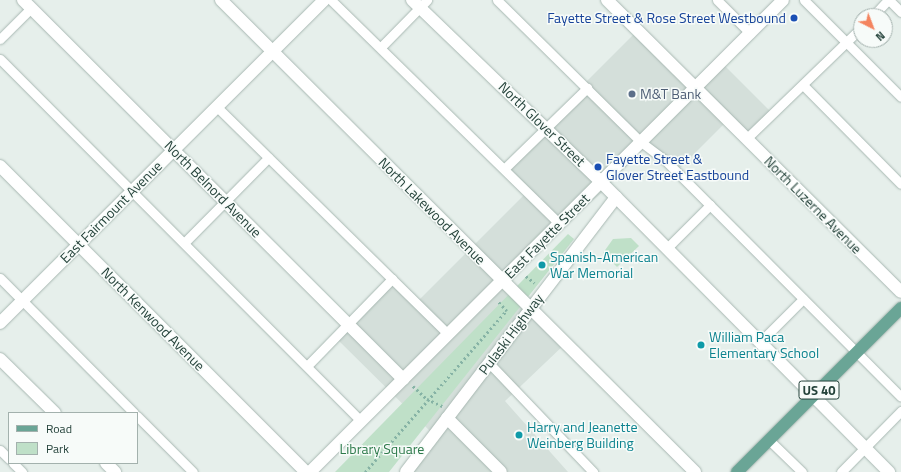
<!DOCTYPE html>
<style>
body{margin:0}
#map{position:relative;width:901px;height:472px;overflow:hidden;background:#e6efeb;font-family:"Titillium Web",sans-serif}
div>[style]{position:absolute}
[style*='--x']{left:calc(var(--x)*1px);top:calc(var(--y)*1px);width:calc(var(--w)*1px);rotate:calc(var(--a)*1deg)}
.built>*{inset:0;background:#d4dfda}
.green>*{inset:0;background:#bfe0c8}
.path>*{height:2.5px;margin-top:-1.25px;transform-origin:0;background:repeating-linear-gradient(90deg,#86b3a5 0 2px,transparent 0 5px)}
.roads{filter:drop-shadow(0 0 1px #a8b8b2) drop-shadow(0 0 1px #a8b8b2)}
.lane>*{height:9px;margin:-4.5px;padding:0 4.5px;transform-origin:4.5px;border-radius:4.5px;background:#fff}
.street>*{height:12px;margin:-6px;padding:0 6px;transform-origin:6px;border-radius:6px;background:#fff}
.secondary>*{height:12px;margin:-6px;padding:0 6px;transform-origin:6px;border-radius:6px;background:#fff}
.primary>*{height:12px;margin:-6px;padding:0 6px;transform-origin:6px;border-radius:6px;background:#6aa596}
.dots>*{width:11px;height:11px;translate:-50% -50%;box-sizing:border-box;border:2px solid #f7fbf9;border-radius:50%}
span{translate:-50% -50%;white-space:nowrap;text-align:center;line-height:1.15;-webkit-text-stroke:3px #f7fbf9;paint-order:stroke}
.shield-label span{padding:1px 3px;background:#f7fbf9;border:1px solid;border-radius:3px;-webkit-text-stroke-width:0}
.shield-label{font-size:13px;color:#24423a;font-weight:700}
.transit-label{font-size:14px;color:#164399}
.right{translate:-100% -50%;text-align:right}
.left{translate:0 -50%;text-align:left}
.service-label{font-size:14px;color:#4e5e75}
.street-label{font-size:14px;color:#24423a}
.culture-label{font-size:14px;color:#0d838f}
.park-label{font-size:14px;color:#2d7a4b}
.legend{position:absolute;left:8px;top:412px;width:130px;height:52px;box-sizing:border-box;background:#f7fbf9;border:1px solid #a3b1ad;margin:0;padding:5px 7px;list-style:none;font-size:12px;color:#24423a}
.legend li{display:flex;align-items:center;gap:8px;height:20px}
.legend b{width:20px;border:1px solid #a3b1ad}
.north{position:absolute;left:853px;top:8px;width:40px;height:40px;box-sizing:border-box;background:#f7fbf9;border:1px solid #a3b1ad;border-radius:50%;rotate:138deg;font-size:11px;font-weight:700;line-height:16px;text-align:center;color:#24423a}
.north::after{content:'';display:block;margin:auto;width:14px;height:18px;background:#f4845f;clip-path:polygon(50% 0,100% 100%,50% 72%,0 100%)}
</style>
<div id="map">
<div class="built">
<i style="clip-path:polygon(638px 30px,697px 85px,720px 61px,772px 113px,747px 138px,729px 119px,676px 172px,645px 141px,607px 188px,505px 279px,567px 342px,505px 401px,568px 472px,407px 472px,435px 436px,335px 337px,390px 278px,416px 303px,526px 193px,504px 171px,586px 89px,583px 85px)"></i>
</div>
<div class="green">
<i style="clip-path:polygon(568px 234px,574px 239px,389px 472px,335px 472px)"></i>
<i style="clip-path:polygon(631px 238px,639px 246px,617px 267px,603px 253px,613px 239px)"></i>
</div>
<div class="path">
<i style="--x:526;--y:276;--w:11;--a:38"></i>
<i style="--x:499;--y:302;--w:12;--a:48"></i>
<i style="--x:413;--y:386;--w:19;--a:43"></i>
<i style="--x:427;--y:399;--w:17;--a:25"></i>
<i style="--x:365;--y:472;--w:215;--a:-48.8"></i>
</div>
<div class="roads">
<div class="lane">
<i style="--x:331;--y:0;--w:319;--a:44.4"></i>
<i style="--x:497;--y:0;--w:202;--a:44.6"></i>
<i style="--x:641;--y:142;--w:30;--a:37"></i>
<i style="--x:665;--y:160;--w:334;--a:45.1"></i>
<i style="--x:717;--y:0;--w:47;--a:45"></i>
<i style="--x:804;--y:0;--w:137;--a:45"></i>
<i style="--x:889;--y:0;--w:17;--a:45"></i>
<i style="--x:873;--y:16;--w:22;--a:-47"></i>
<i style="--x:0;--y:39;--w:44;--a:-45"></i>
<i style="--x:381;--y:47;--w:66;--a:-45.6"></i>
<i style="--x:0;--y:59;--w:511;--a:45.08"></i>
<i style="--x:803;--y:85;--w:139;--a:45.3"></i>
<i style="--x:217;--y:107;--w:324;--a:44.5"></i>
<i style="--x:746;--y:139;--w:160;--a:-44"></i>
<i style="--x:505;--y:168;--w:115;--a:-44.3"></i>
<i style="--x:184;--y:243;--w:120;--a:-45.3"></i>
<i style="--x:667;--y:248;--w:61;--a:-45"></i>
<i style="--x:0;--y:278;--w:190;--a:45.2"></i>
<i style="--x:760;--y:342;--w:61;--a:-45"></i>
<i style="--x:489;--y:363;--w:151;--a:46.3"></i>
<i style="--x:307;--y:366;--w:122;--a:-45.7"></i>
<i style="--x:137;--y:416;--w:79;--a:45"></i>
<i style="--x:769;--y:440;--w:46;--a:44.1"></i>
<i style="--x:0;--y:450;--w:13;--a:45"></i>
<i style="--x:13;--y:463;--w:13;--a:45"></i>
<i style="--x:841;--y:472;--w:86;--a:-45.5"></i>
</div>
<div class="street">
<i style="--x:23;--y:0;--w:537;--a:44.92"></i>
<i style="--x:221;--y:0;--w:669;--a:44.88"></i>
<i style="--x:412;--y:0;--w:262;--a:43.9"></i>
<i style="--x:601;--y:182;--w:409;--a:45.2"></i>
<i style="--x:607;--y:0;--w:414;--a:44.8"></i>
<i style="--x:0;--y:166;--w:433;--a:45"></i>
<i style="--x:0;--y:323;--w:457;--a:-44.9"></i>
<i style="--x:0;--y:359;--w:77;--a:44.5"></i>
<i style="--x:447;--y:418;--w:76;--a:45"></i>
<i style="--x:106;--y:463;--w:13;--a:45"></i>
<i style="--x:406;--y:472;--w:346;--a:-52.6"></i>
</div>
<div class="secondary">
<i style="--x:310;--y:472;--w:668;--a:-44.94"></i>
</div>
<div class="primary">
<i style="--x:737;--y:472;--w:232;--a:-45"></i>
</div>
</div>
<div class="dots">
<i style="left:794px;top:18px;background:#1a4fb4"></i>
<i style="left:632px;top:94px;background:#5c6f8a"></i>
<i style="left:598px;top:167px;background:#1a4fb4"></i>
<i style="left:542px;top:265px;background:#0f9aa8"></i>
<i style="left:701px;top:345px;background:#0f9aa8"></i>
<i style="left:519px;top:435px;background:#0f9aa8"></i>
</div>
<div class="shield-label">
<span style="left:819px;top:390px">US 40</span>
</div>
<div class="transit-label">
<span class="right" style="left:786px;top:18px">Fayette Street &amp; Rose Street Westbound</span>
<span class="left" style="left:606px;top:167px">Fayette Street &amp;<br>Glover Street Eastbound</span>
</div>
<div class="service-label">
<span class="left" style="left:640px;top:94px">M&amp;T Bank</span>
</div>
<div class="street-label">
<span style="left:542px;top:124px;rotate:44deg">North Glover Street</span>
<span style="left:213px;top:189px;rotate:45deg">North Belnord Avenue</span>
<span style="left:813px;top:205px;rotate:45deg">North Luzerne Avenue</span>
<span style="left:432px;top:211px;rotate:45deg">North Lakewood Avenue</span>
<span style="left:111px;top:212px;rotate:-45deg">East Fairmount Avenue</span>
<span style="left:547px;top:236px;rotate:-45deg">East Fayette Street</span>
<span style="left:153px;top:319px;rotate:45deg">North Kenwood Avenue</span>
<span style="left:511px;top:334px;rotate:-53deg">Pulaski Highway</span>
</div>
<div class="culture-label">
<span class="left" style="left:550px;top:265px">Spanish-American<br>War Memorial</span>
<span class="left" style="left:709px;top:345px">William Paca<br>Elementary School</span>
<span class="left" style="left:527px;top:435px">Harry and Jeanette<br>Weinberg Building</span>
</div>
<div class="park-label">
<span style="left:382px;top:449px">Library Square</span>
</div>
<ul class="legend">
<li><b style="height:5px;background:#6aa596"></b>Road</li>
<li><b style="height:11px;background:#bfe0c8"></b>Park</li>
</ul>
<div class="north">N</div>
</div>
